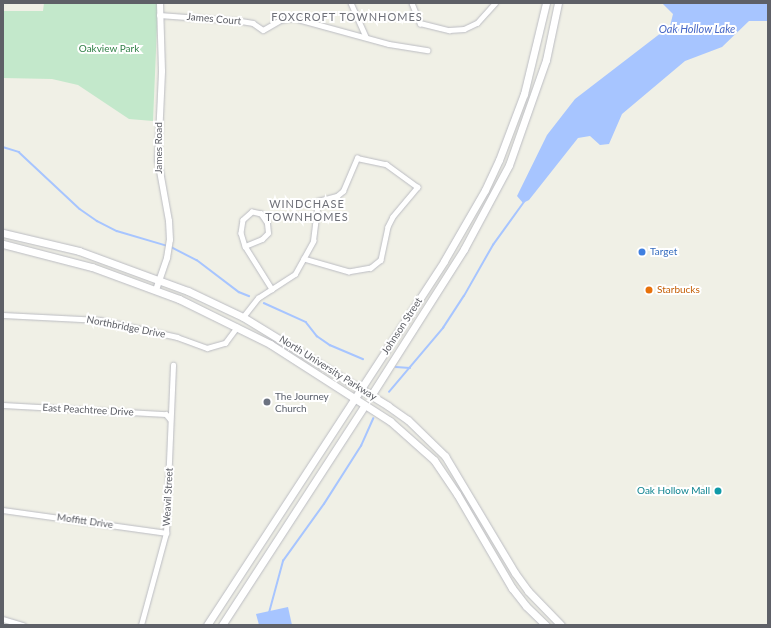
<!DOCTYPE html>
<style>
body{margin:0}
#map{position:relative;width:771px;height:628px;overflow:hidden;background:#f0f0e6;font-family:Lato,sans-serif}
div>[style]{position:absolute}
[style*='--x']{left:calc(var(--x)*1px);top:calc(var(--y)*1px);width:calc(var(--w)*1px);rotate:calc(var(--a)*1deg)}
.green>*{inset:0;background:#c3e8cb}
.water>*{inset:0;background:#a7c5ff}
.stream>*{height:1.5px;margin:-0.75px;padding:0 0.75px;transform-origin:0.75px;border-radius:0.75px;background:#a7c5ff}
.roads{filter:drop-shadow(0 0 1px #bbbcc2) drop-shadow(0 0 1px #bbbcc2)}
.minor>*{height:4.5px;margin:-2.25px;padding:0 2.25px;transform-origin:2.25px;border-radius:2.25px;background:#fff}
.tertiary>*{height:6px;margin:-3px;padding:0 3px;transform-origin:3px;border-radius:3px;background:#fff}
.secondary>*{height:7px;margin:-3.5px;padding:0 3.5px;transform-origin:3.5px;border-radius:3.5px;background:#fff}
.dots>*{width:11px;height:11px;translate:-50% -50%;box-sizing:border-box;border:2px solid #fff;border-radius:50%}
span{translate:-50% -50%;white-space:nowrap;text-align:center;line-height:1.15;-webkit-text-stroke:4px #fff;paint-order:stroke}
.street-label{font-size:10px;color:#5e6067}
.park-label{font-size:10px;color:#328148}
.shop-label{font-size:10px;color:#366cbe}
.left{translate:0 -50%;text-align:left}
.food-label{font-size:10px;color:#c56008}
.worship-label{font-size:10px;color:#5b616d}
.culture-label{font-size:10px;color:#0d838f}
.right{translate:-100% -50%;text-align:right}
.neighbourhood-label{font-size:11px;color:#6f7179;letter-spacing:1px}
.water-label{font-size:11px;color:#4768c6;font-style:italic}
.frame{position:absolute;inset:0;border:4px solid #5e6067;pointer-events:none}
</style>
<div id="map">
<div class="green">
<i style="clip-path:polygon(44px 3px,158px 3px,153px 121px,129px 119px,78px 85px,52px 79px,3px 78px,3px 11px,43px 11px)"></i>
</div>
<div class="water">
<i style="clip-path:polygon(662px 3px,768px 3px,768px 21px,749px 21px,722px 47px,685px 61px,622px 114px,609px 144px,600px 145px,590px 136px,578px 138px,529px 200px,523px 203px,517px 196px,547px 135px,575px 99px,670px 26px,673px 14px)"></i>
<i style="clip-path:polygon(288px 607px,292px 625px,259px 625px,256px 614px)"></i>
</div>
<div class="stream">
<i style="--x:3;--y:147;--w:17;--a:17"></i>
<i style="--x:19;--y:152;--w:83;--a:43.1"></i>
<i style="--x:80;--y:209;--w:21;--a:35"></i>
<i style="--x:97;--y:221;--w:22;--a:27"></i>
<i style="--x:117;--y:231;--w:53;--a:16.4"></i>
<i style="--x:171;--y:247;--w:29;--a:27"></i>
<i style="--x:197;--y:260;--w:53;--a:37.3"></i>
<i style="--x:239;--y:292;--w:11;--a:22"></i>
<i style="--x:264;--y:303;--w:46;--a:24.3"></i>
<i style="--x:306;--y:322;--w:18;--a:52"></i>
<i style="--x:317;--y:336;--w:16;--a:35"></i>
<i style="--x:330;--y:345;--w:36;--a:23"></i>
<i style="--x:396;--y:367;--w:14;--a:4"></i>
<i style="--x:389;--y:392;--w:84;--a:-49.8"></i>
<i style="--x:443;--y:328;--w:38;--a:-57"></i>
<i style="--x:464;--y:296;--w:59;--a:-60.4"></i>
<i style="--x:493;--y:245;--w:53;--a:-54.2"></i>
<i style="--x:269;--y:613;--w:54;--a:-74.9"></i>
<i style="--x:283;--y:561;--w:70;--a:-54.3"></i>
<i style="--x:324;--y:504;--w:69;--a:-57.5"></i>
<i style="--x:361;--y:446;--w:30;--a:-66"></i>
</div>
<div class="roads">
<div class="minor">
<i style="--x:351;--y:3;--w:37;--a:66"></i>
<i style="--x:412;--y:3;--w:22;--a:68"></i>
<i style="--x:420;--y:23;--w:30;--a:14"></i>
<i style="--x:449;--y:30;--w:15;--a:-4"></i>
<i style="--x:464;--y:29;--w:14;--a:-25"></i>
<i style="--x:477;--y:23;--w:27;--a:-48"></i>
<i style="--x:159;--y:15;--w:82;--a:4.2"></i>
<i style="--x:241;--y:21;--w:12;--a:9"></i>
<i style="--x:253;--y:23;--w:12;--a:35"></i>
<i style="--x:263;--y:30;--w:20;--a:-30"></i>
<i style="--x:280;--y:20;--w:14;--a:-8"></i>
<i style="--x:294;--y:18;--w:98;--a:15.3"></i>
<i style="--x:389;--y:44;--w:39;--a:9"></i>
<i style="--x:245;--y:246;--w:18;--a:-22"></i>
<i style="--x:262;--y:239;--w:8;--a:-45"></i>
<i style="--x:268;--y:233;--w:10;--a:-96"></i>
<i style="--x:267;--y:223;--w:11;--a:-124"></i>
<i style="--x:261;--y:214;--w:9;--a:-167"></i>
<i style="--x:252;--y:212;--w:12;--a:138"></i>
<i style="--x:243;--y:220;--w:13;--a:99"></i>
<i style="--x:241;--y:233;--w:14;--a:73"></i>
<i style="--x:245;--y:246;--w:51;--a:57.9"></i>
<i style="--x:3;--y:315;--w:97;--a:3"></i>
<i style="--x:100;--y:320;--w:79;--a:12.4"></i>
<i style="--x:177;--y:337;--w:32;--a:20"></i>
<i style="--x:207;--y:348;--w:19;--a:-16"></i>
<i style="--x:225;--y:343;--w:20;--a:-53"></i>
<i style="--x:243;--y:317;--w:24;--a:-52"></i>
<i style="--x:258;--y:298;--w:44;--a:-33"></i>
<i style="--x:295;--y:274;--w:38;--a:-61"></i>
<i style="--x:313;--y:241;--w:40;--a:-82.9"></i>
<i style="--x:318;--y:201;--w:20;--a:-15"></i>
<i style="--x:337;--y:196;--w:8;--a:-40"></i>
<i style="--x:343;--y:191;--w:36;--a:-67"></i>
<i style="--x:357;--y:158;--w:30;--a:12"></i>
<i style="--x:386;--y:164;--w:39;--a:36"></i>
<i style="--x:418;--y:187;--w:39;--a:130"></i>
<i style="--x:393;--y:217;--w:11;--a:117"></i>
<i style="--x:388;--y:227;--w:34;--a:102"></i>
<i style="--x:381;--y:260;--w:13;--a:141"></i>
<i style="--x:371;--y:268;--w:22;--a:170"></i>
<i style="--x:349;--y:272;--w:47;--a:-163.9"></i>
<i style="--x:3;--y:405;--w:163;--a:3.2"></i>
<i style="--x:166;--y:414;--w:6;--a:51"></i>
<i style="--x:3;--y:510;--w:165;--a:8"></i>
<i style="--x:3;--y:619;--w:21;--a:17"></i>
<i style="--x:141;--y:625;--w:95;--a:-74.8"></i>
<i style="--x:166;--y:533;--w:168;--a:-87.6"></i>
</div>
<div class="tertiary">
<i style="--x:156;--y:290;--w:34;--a:-71"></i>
<i style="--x:167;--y:258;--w:18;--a:-81"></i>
<i style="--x:170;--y:240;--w:19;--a:-93"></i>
<i style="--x:169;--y:221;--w:62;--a:-100.2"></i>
<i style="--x:158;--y:160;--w:89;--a:-87.4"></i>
<i style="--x:162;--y:71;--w:68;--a:-91.7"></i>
</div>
<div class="secondary">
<i style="--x:3;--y:233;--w:78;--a:13.3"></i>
<i style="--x:79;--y:251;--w:116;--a:20.2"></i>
<i style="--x:188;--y:291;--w:61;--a:25.3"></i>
<i style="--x:243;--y:317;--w:170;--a:31.5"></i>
<i style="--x:388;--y:406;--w:24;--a:35"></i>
<i style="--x:408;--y:420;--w:52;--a:44.2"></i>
<i style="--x:445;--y:456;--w:136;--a:59.1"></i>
<i style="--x:515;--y:573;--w:22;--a:54"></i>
<i style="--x:528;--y:591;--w:47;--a:45.9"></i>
<i style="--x:3;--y:244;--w:92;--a:14.5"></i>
<i style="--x:92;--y:267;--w:93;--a:20.2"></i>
<i style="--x:179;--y:299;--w:102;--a:26.3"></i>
<i style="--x:270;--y:344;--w:143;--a:32.7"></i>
<i style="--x:390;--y:421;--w:59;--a:41.6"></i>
<i style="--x:434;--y:460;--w:41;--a:55.9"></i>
<i style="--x:457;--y:494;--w:109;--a:59.7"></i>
<i style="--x:512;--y:588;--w:23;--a:52"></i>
<i style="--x:526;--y:606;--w:28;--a:44"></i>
<i style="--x:372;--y:394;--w:172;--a:-57.6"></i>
<i style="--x:464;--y:249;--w:95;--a:-61.8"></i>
<i style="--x:509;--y:165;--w:111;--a:-70.6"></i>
<i style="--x:546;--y:60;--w:58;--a:-78.1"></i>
<i style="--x:207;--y:625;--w:434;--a:-56.9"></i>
<i style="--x:444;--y:261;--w:82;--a:-60"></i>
<i style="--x:485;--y:190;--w:33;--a:-65"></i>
<i style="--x:499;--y:160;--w:71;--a:-69.3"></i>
<i style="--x:524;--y:94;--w:94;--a:-76.4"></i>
<i style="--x:222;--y:625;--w:262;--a:-57"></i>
</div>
</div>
<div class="dots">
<i style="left:642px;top:252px;background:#3f7fe0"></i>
<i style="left:649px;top:290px;background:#e8710a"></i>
<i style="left:267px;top:402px;background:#6b7280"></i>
<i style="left:718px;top:491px;background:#0f9aa8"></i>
</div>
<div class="street-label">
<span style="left:214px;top:19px;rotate:5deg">James Court</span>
<span style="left:159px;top:148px;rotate:-90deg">James Road</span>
<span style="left:402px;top:326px;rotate:-57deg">Johnson Street</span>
<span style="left:126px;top:327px;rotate:11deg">Northbridge Drive</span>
<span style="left:328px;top:368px;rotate:32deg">North University Parkway</span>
<span style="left:88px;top:410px;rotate:3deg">East Peachtree Drive</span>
<span style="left:168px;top:497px;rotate:-87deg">Weavil Street</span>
<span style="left:85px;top:521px;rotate:8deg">Moffitt Drive</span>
</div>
<div class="park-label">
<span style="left:109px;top:49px">Oakview Park</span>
</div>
<div class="shop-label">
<span class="left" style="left:650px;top:252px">Target</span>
</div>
<div class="food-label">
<span class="left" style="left:657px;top:290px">Starbucks</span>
</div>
<div class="worship-label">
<span class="left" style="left:275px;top:402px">The Journey<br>Church</span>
</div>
<div class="culture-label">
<span class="right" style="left:710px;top:491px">Oak Hollow Mall</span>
</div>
<div class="neighbourhood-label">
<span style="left:347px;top:17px">FOXCROFT TOWNHOMES</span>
<span style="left:307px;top:211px">WINDCHASE<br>TOWNHOMES</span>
</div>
<div class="water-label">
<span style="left:697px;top:29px">Oak Hollow Lake</span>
</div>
<div class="frame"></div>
</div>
